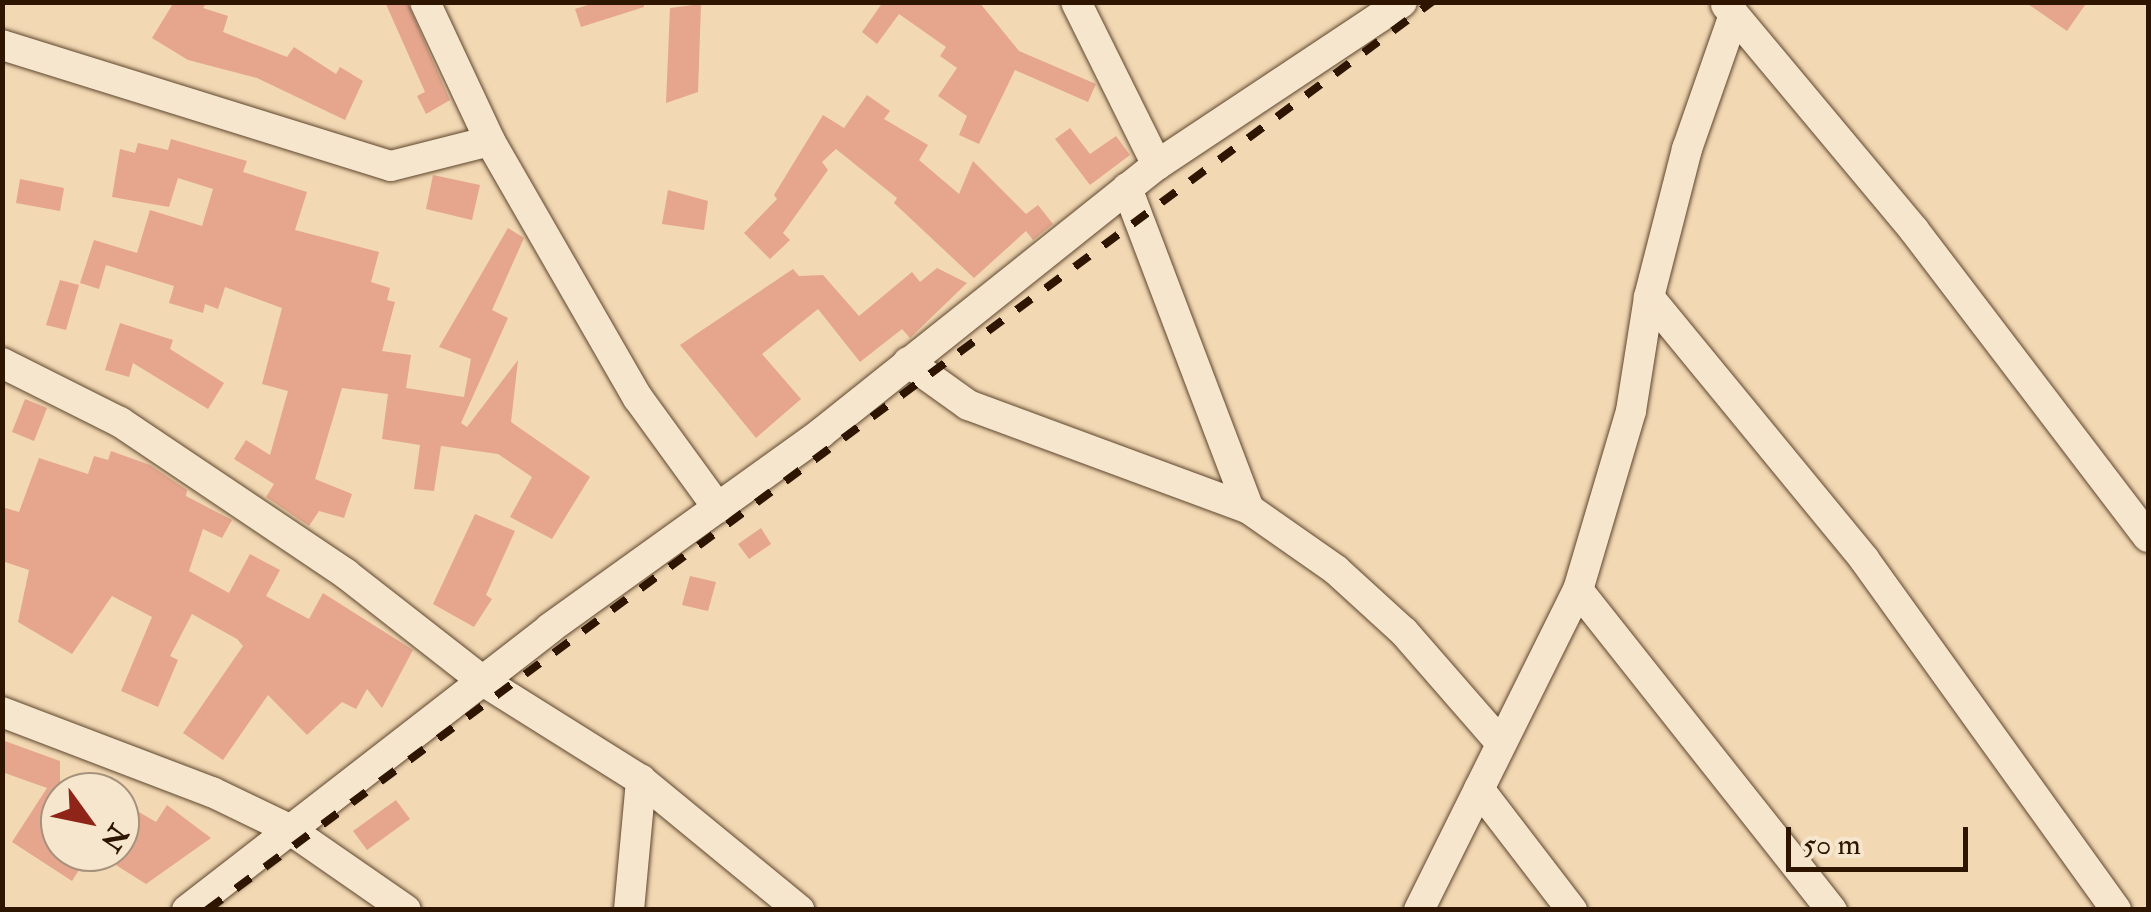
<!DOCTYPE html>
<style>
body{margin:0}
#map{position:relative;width:2151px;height:912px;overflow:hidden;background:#f2d8b3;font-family:"IM FELL Double Pica",serif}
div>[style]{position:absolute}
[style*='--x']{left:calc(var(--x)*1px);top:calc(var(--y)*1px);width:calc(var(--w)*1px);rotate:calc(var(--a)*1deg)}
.building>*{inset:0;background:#e5a68d}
.roads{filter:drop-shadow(0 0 2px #5e462d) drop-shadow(0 0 2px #5e462d)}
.minor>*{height:30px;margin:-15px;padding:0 15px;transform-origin:15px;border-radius:15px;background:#f7e6ce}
.rail>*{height:8px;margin-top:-4px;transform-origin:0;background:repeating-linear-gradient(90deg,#2d1500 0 18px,transparent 0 36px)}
span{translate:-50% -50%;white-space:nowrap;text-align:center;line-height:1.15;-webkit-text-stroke:10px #f7e6ce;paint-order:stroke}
.frame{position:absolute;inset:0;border:5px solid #2d1500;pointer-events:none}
.north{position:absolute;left:40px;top:772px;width:100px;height:100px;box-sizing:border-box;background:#f7e6ce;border:2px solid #a6927c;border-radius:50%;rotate:123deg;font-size:28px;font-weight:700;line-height:40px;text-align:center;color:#2d1500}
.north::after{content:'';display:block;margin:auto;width:35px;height:45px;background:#8f2418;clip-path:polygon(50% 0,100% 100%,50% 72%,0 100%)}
.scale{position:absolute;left:1786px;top:827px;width:182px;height:45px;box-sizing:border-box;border:5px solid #2d1500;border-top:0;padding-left:12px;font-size:30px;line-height:35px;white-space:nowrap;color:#2d1500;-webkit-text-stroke:8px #f7e6ce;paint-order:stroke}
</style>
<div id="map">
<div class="building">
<i style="clip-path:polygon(174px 2px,207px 2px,203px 8px,228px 16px,223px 32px,287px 57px,294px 47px,336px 74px,340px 67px,363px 81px,345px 120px,257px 78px,188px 60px,152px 38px)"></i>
<i style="clip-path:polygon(385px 2px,407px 2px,450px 100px,426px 114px,417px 96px,425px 92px)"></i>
<i style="clip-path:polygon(597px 2px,644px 2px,644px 7px,581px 27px,575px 9px)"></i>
<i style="clip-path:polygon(883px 2px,979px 2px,1019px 51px,1096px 84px,1088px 102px,1015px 70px,979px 144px,959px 135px,967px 116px,938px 96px,957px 68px,940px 56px,946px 47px,899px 14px,877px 44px,862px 32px)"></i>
<i style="clip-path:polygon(2025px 2px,2087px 2px,2067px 31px)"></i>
<i style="clip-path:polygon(701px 4px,698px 92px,666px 103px,670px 8px)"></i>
<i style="clip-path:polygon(867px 95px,890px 111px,884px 119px,928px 145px,919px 160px,959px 194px,973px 161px,1026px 214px,1038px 205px,1053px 224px,1033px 240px,1026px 231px,974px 278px,894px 203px,897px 198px,836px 149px,822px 162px,828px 170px,783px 233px,790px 240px,770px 259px,744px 233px,777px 199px,774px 195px,823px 115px,844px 128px)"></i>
<i style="clip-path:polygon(1070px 128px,1090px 154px,1116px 136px,1130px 155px,1090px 185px,1055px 139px)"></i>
<i style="clip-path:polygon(171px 139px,247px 161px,243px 172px,307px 192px,295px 230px,379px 252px,371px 282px,390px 288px,387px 300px,395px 302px,382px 351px,411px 355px,406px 388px,464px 397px,471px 359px,439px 347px,508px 228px,524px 238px,492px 310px,508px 318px,461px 423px,467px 427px,518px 360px,511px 422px,590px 477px,552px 539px,510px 517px,532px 477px,498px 454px,441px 446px,434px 491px,414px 489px,420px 445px,382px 439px,388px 394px,342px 388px,315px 479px,352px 494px,344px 518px,319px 511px,309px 526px,266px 497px,274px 484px,234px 459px,246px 440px,270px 455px,288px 391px,262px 384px,282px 308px,225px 287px,218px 309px,205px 304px,203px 313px,169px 303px,174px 286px,106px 265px,99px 289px,80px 283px,94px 240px,137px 253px,150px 210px,202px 226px,213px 189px,178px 178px,169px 207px,112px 197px,120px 149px,135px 153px,138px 143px,168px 150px)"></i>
<i style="clip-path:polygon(433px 175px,480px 185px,472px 220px,426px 209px)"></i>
<i style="clip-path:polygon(20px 179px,64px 188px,60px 211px,16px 203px)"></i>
<i style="clip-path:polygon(668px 190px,708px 201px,704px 230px,662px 224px)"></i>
<i style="clip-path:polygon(937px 268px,967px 283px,910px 338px,902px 329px,860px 362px,818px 309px,762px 354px,801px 399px,756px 438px,680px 345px,793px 269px,799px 276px,823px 275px,859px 316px,912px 272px,920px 282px)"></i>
<i style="clip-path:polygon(60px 280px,79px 285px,66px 330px,46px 325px)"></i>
<i style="clip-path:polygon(120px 323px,173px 340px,170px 349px,224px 383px,208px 409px,133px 363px,129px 377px,105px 370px)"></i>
<i style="clip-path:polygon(25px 399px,47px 408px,34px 441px,12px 432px)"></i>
<i style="clip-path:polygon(111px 451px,150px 465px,187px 490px,186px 496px,232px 520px,222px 538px,203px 529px,189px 571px,229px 593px,250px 554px,280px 570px,266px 596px,309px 619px,323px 593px,413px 650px,382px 708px,367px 689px,356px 709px,342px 702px,307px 735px,268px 695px,223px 760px,183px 733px,243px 646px,237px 639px,192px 614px,170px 656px,178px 660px,158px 707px,121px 691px,152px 617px,112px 596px,72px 654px,18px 622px,29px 570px,2px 561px,2px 507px,19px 512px,39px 458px,88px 474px,94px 456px,108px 460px)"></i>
<i style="clip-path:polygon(475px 514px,515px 531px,486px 595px,492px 599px,474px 627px,433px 604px)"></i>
<i style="clip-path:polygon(761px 528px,771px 544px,749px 559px,738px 544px)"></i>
<i style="clip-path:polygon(690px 576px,716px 582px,708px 611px,682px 605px)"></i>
<i style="clip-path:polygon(2px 740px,60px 761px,60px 852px,86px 859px,72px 881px,12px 842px,47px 788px,2px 772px)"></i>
<i style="clip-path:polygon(396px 800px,410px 819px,367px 850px,353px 831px)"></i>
<i style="clip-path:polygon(167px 805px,211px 838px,146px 884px,108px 860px,120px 852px,120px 811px,127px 816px,132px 808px,156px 822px)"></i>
</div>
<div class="roads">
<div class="minor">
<i style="--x:425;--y:2;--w:153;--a:64.9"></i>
<i style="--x:1076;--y:2;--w:182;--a:63.6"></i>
<i style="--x:1726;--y:5;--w:293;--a:50.1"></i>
<i style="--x:1914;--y:230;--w:386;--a:52.7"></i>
<i style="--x:2;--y:45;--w:407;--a:17.3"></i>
<i style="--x:391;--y:166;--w:102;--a:-14.2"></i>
<i style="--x:490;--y:141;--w:297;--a:60.1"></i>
<i style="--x:638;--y:398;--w:136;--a:54"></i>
<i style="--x:1127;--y:188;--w:343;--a:69.2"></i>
<i style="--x:1649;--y:297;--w:339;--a:50.6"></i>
<i style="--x:1864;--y:559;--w:432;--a:54.3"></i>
<i style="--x:908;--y:362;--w:74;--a:35.6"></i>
<i style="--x:968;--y:405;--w:300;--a:20.3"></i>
<i style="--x:1249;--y:509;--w:106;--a:35"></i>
<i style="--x:1336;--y:570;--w:92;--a:42.4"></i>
<i style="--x:1404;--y:632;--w:147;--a:48.9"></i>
<i style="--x:2;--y:363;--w:132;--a:26.6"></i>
<i style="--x:120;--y:422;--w:272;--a:33.9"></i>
<i style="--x:346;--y:574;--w:174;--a:38"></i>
<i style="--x:483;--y:681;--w:186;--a:32.1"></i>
<i style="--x:641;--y:780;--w:205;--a:39.4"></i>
<i style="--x:1578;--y:590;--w:409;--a:51.6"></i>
<i style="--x:2;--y:712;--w:225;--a:20.9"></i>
<i style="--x:212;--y:792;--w:85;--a:25.7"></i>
<i style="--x:289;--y:829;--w:142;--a:34.7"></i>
<i style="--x:1479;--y:789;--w:153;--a:52.5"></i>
<i style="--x:187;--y:910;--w:460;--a:-37.8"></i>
<i style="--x:550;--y:628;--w:334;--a:-35.7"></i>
<i style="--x:821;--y:433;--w:430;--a:-38.6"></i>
<i style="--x:1157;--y:165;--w:294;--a:-33.6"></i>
<i style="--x:629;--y:910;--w:131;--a:-84.7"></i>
<i style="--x:1419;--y:910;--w:357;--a:-63.6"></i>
<i style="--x:1578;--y:590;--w:187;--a:-73.5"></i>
<i style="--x:1631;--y:411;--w:115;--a:-81"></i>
<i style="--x:1649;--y:297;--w:153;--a:-75.6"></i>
<i style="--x:1687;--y:149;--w:142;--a:-70.7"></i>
</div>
</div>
<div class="rail">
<i style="--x:207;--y:910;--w:1525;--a:-36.55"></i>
</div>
<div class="frame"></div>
<div class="north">N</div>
<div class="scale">50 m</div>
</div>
